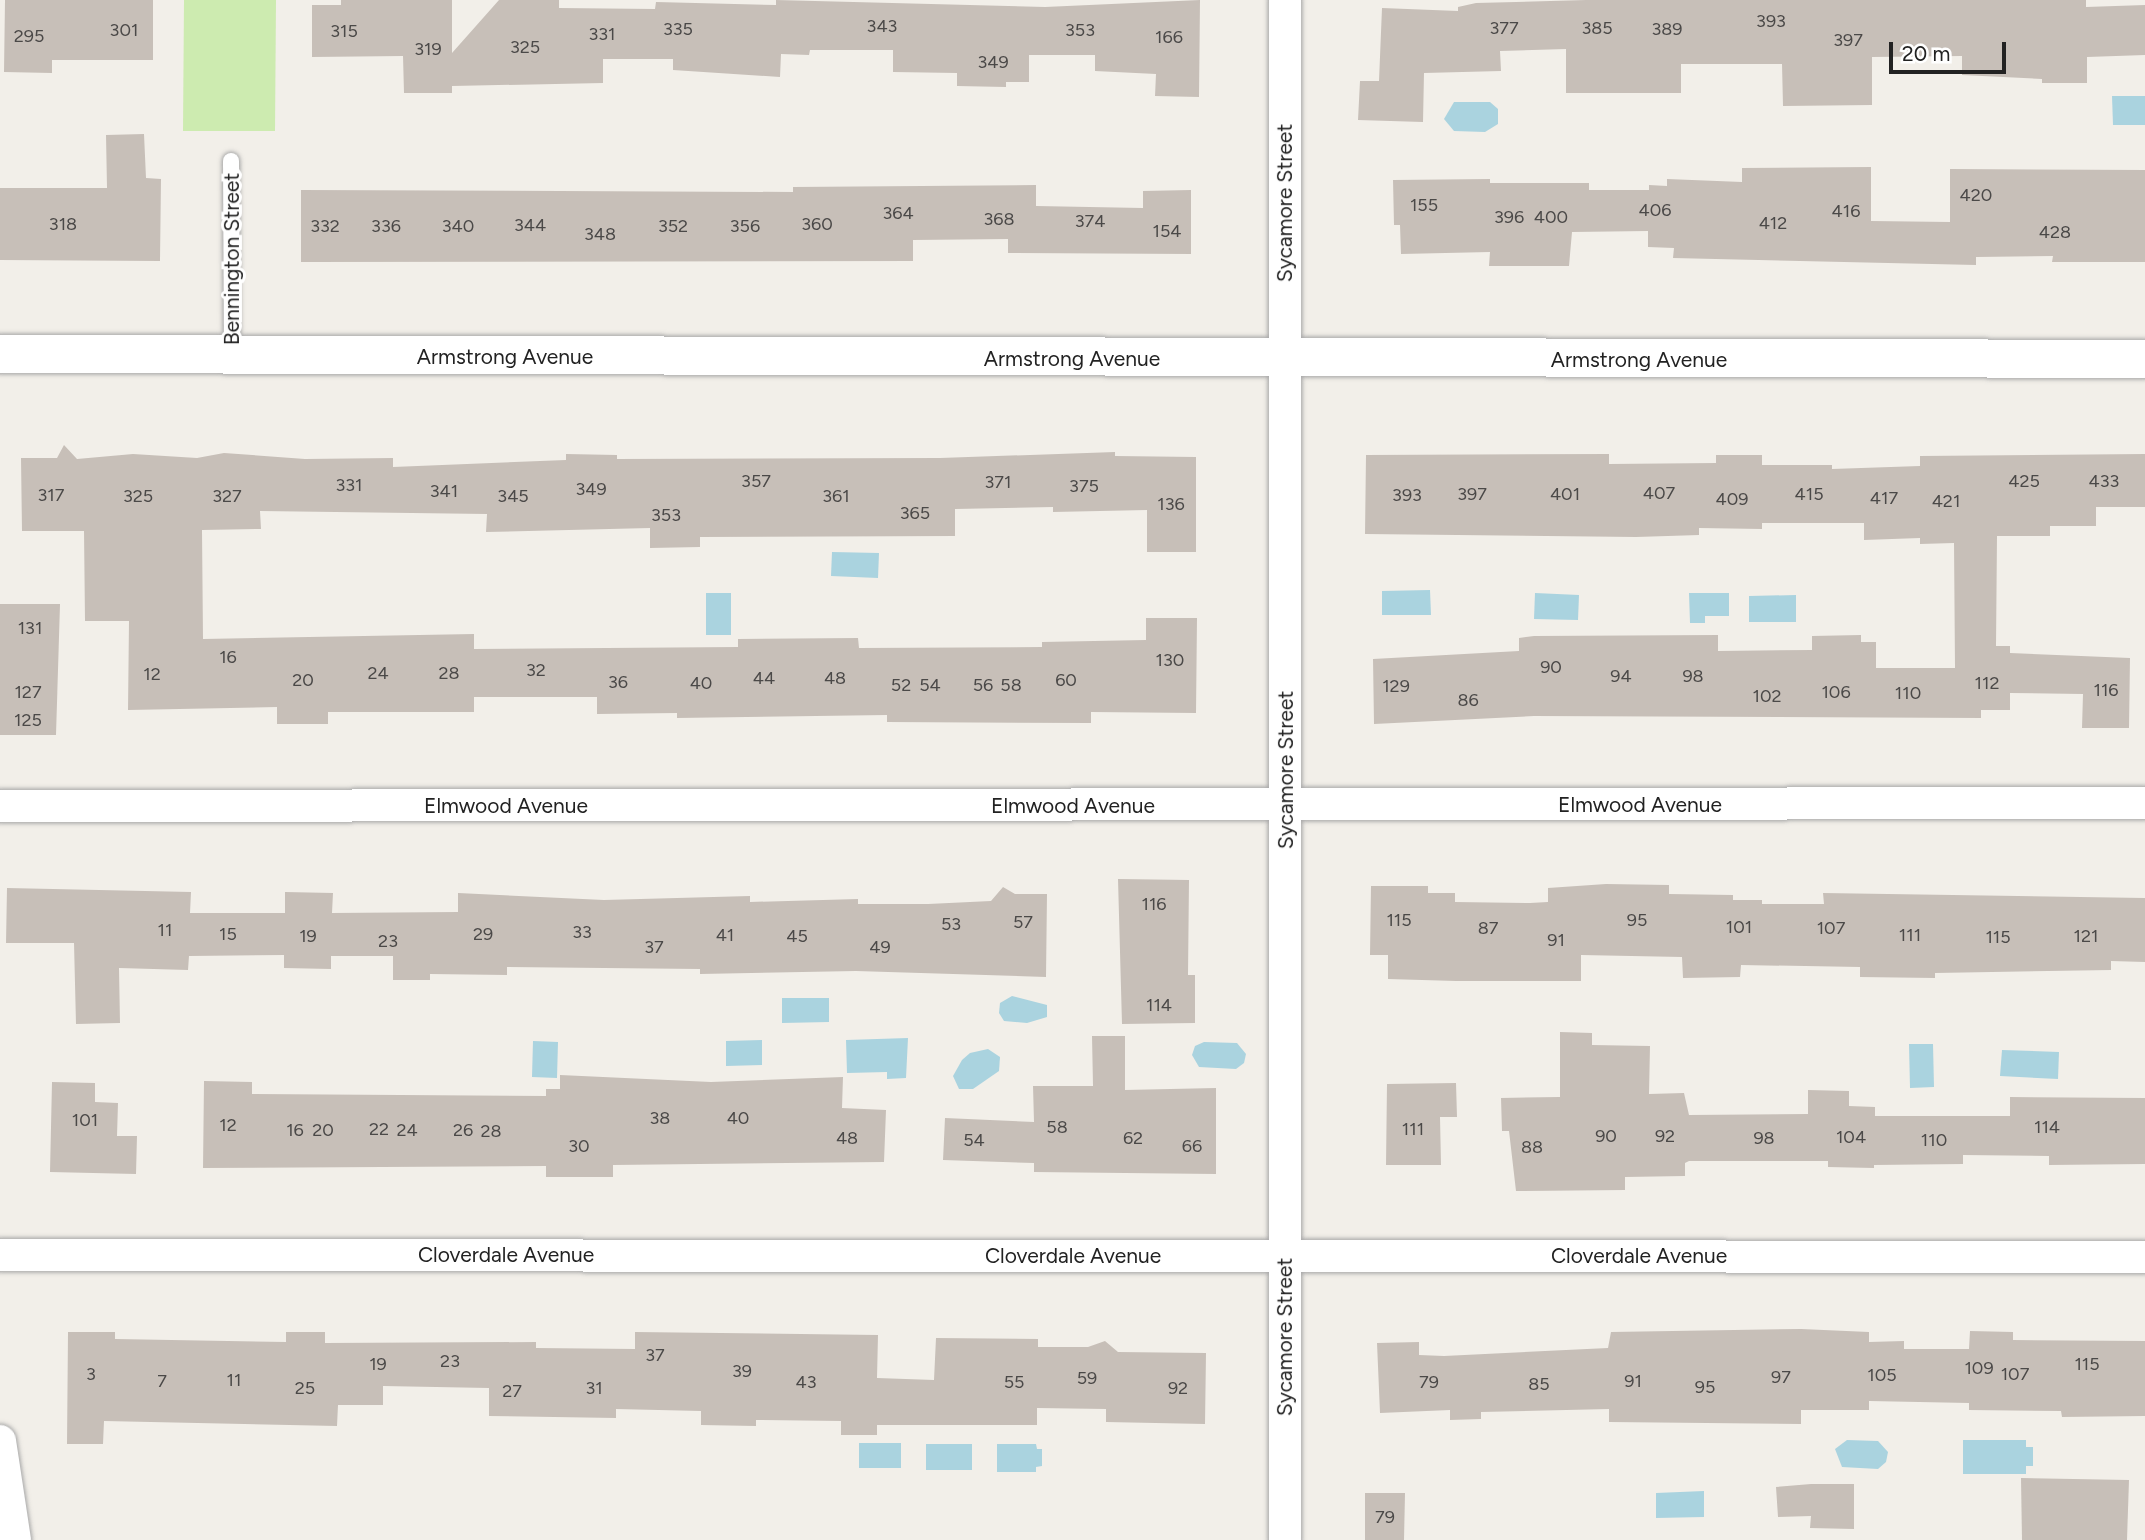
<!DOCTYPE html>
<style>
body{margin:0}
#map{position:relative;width:2145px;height:1540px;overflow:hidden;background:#f2efe9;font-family:Figtree,sans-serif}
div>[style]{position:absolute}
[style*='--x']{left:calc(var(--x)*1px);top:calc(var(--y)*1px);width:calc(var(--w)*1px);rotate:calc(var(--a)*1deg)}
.grass>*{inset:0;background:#cdebb0}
.water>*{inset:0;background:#aad3df}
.building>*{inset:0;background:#c7bfb8}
.roads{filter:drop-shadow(0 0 2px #a9a9a9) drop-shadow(0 0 2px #a9a9a9)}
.service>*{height:16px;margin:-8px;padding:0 8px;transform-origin:8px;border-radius:8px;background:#fff}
.minor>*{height:32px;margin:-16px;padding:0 16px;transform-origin:16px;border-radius:16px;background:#fff}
.tertiary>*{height:38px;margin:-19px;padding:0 19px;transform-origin:19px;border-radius:19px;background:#fff}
span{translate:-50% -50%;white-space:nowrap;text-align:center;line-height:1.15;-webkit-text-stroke:6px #fff;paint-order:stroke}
.number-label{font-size:18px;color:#4b4948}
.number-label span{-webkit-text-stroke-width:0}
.street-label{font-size:21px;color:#222}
.scale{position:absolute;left:1889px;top:42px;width:117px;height:32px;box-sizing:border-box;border:4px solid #222;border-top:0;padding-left:9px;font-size:21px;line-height:24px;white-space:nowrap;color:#222;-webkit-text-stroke:5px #fff;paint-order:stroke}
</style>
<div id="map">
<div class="grass">
<i style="clip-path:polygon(184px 0,276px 0,275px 131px,183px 131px)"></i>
</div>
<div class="water">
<i style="clip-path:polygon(2112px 96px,2145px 96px,2145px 125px,2113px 125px)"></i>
<i style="clip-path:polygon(1454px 102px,1490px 102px,1498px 109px,1498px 124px,1485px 132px,1454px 131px,1444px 119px)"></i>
<i style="clip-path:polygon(832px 552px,879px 553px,878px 578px,831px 576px)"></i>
<i style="clip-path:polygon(1430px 590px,1431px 615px,1382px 615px,1382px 591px)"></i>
<i style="clip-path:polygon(706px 593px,731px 593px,731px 635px,706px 635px)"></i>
<i style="clip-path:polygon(1535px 593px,1579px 595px,1578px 620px,1534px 619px)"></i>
<i style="clip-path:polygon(1689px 593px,1729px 593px,1729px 616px,1705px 616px,1705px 623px,1690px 623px)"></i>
<i style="clip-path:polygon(1796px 595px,1796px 622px,1749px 622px,1749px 596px)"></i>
<i style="clip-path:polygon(1012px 996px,1047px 1005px,1047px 1017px,1027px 1023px,1004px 1021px,999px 1013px,1000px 1003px)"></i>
<i style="clip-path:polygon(782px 998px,829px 998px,829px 1022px,782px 1023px)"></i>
<i style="clip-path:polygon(908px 1038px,906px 1078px,887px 1079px,887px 1072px,847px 1073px,846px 1040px)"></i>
<i style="clip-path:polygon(762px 1040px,762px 1065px,726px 1066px,726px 1041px)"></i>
<i style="clip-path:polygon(533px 1041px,558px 1042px,557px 1078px,532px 1077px)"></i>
<i style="clip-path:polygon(1204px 1042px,1237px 1043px,1246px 1054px,1244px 1063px,1236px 1069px,1199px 1067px,1192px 1055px,1195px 1046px)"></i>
<i style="clip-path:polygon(1909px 1044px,1933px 1044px,1934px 1087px,1910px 1088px)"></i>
<i style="clip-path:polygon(988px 1049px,1000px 1057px,999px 1071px,973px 1089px,959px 1089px,953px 1076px,962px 1060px,970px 1053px)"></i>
<i style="clip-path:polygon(2002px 1050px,2059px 1052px,2058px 1079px,2000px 1076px)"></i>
<i style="clip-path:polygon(1847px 1440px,1878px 1441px,1888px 1452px,1886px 1462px,1878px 1469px,1842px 1467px,1835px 1449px)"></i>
<i style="clip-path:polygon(1963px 1440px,2026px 1440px,2026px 1447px,2033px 1447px,2033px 1466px,2026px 1466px,2026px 1474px,1963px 1474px)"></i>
<i style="clip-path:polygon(859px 1443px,901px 1443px,901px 1468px,859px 1468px)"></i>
<i style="clip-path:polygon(926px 1444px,972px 1444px,972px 1470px,926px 1470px)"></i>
<i style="clip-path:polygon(997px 1444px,1036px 1444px,1037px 1449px,1042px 1449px,1042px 1466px,1036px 1467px,1036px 1472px,997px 1472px)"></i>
<i style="clip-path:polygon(1704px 1491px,1704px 1517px,1656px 1518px,1656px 1493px)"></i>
</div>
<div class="building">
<i style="clip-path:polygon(5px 0,153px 0,153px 60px,52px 60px,52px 73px,4px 72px)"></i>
<i style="clip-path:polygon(341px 0,452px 0,452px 53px,499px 0,559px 0,559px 8px,655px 9px,656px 2px,776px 5px,776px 0,1045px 7px,1200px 0,1199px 97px,1155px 96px,1156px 74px,1095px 71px,1095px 55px,1029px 55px,1029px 82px,1006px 82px,1006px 87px,957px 86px,957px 73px,893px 72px,893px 50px,810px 50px,809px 55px,781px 54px,780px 77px,673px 70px,673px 59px,603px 59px,603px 83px,452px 86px,452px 93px,404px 93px,403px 56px,312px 57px,312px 5px,341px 5px)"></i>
<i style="clip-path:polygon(1586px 0,2086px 0,2086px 7px,2145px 5px,2145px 55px,2087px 57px,2087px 83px,2042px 83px,2042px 79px,1962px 75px,1962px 56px,1872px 57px,1872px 105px,1783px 106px,1782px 64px,1681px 64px,1681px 93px,1566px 93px,1566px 49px,1500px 51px,1501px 71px,1424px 73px,1423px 122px,1358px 120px,1360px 81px,1379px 81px,1382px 8px,1458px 11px,1458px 7px,1476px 3px)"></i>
<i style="clip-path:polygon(144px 134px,146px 178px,161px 179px,160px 261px,0 260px,0 188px,107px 188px,106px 135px)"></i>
<i style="clip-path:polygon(1871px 167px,1871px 221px,1950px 222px,1950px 169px,2145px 170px,2145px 262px,2052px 262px,2053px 256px,1976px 257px,1976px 265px,1673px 258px,1674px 248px,1648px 247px,1648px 231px,1572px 232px,1569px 266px,1489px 266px,1490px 252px,1401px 254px,1400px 225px,1394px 225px,1393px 180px,1490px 179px,1490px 183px,1589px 183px,1589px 190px,1649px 190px,1649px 185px,1667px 186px,1667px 179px,1742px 182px,1742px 168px)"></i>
<i style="clip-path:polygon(1036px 185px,1036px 206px,1143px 208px,1143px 191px,1191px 190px,1191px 254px,1008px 253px,1008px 239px,913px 240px,913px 261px,301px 262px,301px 190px,793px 192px,793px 187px)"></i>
<i style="clip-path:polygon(64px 445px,77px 459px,133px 454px,197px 458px,224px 453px,305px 459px,393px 458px,393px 467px,566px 460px,566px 454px,617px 455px,617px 459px,940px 458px,1115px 452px,1115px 456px,1196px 457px,1196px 552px,1147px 552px,1147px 510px,1053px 512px,1053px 507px,955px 509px,955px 536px,700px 537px,700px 547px,650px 548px,650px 528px,486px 532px,487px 514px,260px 511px,261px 529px,202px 530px,203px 639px,474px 634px,474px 649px,738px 647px,738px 639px,858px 638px,859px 648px,1042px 647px,1042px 642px,1146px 640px,1146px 618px,1197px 618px,1196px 713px,1091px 712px,1091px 723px,887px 722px,887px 715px,677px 718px,677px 713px,597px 714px,597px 697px,474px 697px,474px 712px,328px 712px,328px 724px,277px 724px,277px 707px,128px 710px,129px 621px,85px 621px,84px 531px,22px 531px,21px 458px,57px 458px)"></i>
<i style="clip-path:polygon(1609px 454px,1609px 464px,1716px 463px,1716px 455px,1762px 455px,1762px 465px,1832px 465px,1832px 469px,1920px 466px,1920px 456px,2145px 454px,2145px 507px,2096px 507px,2096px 526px,2050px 526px,2050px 536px,1997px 536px,1996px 646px,2010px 646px,2010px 653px,2130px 658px,2129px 728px,2082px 728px,2083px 694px,2010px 693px,2010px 710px,1981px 710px,1981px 718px,1534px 716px,1374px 724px,1373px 659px,1519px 651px,1519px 638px,1534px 636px,1718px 635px,1718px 651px,1812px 650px,1812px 636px,1861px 635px,1861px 642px,1876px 642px,1876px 668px,1955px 668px,1954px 543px,1920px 544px,1920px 538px,1864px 540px,1864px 523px,1762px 523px,1762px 529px,1699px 528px,1699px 535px,1636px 537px,1365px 534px,1366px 455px)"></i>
<i style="clip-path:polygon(0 604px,60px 604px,56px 735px,0 735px)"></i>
<i style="clip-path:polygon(1118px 879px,1189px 880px,1188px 975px,1195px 975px,1195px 1023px,1122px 1024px)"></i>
<i style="clip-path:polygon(1606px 884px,1669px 885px,1669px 894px,1733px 895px,1733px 900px,1762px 900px,1762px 904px,1824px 904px,1823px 893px,2145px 898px,2145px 962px,2111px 961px,2111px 970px,1935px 973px,1935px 978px,1860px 977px,1860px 967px,1741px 965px,1740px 977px,1683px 978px,1682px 957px,1581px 955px,1581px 981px,1456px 981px,1388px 979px,1388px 955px,1370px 955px,1371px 886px,1428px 886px,1428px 893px,1455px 893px,1455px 902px,1530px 903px,1548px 902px,1548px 888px)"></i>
<i style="clip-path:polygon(1003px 887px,1015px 894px,1047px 894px,1046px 977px,856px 971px,700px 974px,700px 969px,507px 967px,507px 975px,430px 974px,430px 980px,393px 980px,393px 956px,331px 956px,331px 969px,284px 968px,284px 955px,189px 956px,188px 970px,119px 968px,120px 1023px,76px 1024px,74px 943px,6px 943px,7px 888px,191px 892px,190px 913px,285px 913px,285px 892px,333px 893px,332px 913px,458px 912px,458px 893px,604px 900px,750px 896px,750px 902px,858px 899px,858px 904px,928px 904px,991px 901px)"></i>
<i style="clip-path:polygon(1560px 1032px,1592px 1033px,1592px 1045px,1650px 1046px,1649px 1094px,1684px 1093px,1689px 1115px,1808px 1114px,1808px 1090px,1849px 1091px,1849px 1106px,1875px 1107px,1875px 1116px,2010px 1116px,2010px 1097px,2145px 1098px,2145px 1164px,2049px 1165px,2049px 1156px,1963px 1155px,1963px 1164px,1874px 1165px,1874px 1168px,1828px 1167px,1828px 1161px,1689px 1161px,1685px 1163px,1685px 1176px,1625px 1177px,1625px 1190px,1516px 1191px,1509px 1131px,1502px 1131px,1501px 1098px,1560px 1097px)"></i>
<i style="clip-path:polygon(1092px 1036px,1125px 1036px,1125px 1090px,1216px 1088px,1216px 1174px,1034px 1172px,1034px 1163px,943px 1160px,945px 1118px,1034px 1122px,1033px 1086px,1093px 1086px)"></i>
<i style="clip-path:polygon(560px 1075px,711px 1082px,843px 1077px,842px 1108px,886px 1110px,884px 1162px,613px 1165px,613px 1177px,546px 1177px,546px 1166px,203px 1168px,204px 1081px,252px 1082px,252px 1094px,546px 1096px,546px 1089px,560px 1089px)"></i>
<i style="clip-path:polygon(52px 1082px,95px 1083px,95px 1102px,118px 1103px,117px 1136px,137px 1136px,136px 1174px,50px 1172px)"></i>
<i style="clip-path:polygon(1456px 1083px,1457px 1117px,1440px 1117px,1441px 1165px,1386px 1165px,1387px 1084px)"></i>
<i style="clip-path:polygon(1801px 1329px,1869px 1332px,1869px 1342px,1904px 1341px,1904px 1349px,1969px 1349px,1970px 1331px,2013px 1332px,2013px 1340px,2145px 1341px,2145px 1416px,2062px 1417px,2061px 1411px,1969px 1410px,1969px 1403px,1869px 1401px,1869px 1410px,1801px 1410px,1801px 1424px,1609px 1422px,1609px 1409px,1481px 1412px,1481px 1419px,1450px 1420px,1450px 1410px,1380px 1413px,1377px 1343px,1419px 1342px,1419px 1355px,1444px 1356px,1608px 1348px,1611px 1332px)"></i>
<i style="clip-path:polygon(68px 1332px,115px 1332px,115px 1339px,286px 1342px,286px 1332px,325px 1332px,325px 1343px,536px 1342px,536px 1348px,635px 1349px,635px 1332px,878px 1335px,877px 1378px,934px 1380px,936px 1338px,1038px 1339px,1038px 1347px,1088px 1347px,1105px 1341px,1118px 1352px,1206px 1353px,1205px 1424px,1106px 1422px,1106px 1409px,1037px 1408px,1037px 1425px,877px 1425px,877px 1435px,841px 1435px,841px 1421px,756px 1420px,756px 1426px,701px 1425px,701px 1411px,616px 1409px,616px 1418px,489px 1416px,489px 1388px,383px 1386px,383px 1405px,338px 1405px,337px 1426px,104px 1421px,103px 1444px,67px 1444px)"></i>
<i style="clip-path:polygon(2021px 1478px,2129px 1480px,2127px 1540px,2022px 1540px)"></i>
<i style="clip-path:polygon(1811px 1484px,1854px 1484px,1854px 1529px,1810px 1528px,1811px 1516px,1778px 1517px,1776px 1487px)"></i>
<i style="clip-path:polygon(1365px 1493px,1405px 1493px,1404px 1540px,1365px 1540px)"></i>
</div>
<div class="roads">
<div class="service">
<i style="--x:231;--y:161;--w:195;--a:89.7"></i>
</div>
<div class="minor">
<i style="--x:1285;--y:0;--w:1540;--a:90"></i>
<i style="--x:0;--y:806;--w:2145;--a:-0.08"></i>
<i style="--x:0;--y:1255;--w:2145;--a:0.05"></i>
<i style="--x:0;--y:1441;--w:100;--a:81.4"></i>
</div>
<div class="tertiary">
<i style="--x:0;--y:354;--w:2145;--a:0.13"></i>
</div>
</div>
<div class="number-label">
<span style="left:1771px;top:21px">393</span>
<span style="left:882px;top:26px">343</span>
<span style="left:1504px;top:28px">377</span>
<span style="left:1597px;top:28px">385</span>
<span style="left:678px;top:29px">335</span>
<span style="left:1667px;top:29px">389</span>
<span style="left:124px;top:30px">301</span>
<span style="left:1080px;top:30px">353</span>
<span style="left:344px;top:31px">315</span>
<span style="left:602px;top:34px">331</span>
<span style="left:29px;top:36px">295</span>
<span style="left:1169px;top:37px">166</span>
<span style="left:1848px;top:40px">397</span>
<span style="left:525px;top:47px">325</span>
<span style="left:428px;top:49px">319</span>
<span style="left:993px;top:62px">349</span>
<span style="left:1976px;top:195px">420</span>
<span style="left:1424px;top:205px">155</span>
<span style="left:1655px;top:210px">406</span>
<span style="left:1846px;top:211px">416</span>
<span style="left:898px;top:213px">364</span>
<span style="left:1509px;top:217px">396</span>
<span style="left:1551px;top:217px">400</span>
<span style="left:999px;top:219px">368</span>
<span style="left:1090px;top:221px">374</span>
<span style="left:1773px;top:223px">412</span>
<span style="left:63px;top:224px">318</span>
<span style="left:817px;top:224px">360</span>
<span style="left:530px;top:225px">344</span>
<span style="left:325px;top:226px">332</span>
<span style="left:386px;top:226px">336</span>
<span style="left:458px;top:226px">340</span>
<span style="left:673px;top:226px">352</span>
<span style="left:745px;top:226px">356</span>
<span style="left:1167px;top:231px">154</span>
<span style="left:2055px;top:232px">428</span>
<span style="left:600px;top:234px">348</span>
<span style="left:756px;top:481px">357</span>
<span style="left:2024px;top:481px">425</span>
<span style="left:2104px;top:481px">433</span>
<span style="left:998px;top:482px">371</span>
<span style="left:349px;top:485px">331</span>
<span style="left:1084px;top:486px">375</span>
<span style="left:591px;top:489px">349</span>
<span style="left:444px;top:491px">341</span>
<span style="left:1659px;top:493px">407</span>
<span style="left:1472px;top:494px">397</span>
<span style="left:1565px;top:494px">401</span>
<span style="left:1809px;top:494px">415</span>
<span style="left:51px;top:495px">317</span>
<span style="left:1407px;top:495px">393</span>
<span style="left:138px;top:496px">325</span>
<span style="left:227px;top:496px">327</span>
<span style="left:513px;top:496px">345</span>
<span style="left:836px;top:496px">361</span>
<span style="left:1884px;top:498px">417</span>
<span style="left:1732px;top:499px">409</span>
<span style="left:1946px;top:501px">421</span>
<span style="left:1171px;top:504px">136</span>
<span style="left:915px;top:513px">365</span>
<span style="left:666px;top:515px">353</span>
<span style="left:30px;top:628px">131</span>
<span style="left:228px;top:657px">16</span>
<span style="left:1170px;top:660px">130</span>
<span style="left:1551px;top:667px">90</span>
<span style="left:536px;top:670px">32</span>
<span style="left:378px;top:673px">24</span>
<span style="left:449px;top:673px">28</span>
<span style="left:152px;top:674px">12</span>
<span style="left:1621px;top:676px">94</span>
<span style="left:1693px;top:676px">98</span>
<span style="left:764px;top:678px">44</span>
<span style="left:835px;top:678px">48</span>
<span style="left:303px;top:680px">20</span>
<span style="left:1066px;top:680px">60</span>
<span style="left:618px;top:682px">36</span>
<span style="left:701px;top:683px">40</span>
<span style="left:1987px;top:683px">112</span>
<span style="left:901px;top:685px">52</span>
<span style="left:930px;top:685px">54</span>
<span style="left:983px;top:685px">56</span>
<span style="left:1011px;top:685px">58</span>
<span style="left:1396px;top:686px">129</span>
<span style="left:2106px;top:690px">116</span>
<span style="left:28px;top:692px">127</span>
<span style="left:1836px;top:692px">106</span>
<span style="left:1908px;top:693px">110</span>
<span style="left:1767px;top:696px">102</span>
<span style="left:1468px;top:700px">86</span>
<span style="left:28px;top:720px">125</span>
<span style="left:1154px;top:904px">116</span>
<span style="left:1399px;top:920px">115</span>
<span style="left:1637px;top:920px">95</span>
<span style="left:1023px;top:922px">57</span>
<span style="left:951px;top:924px">53</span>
<span style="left:1739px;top:927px">101</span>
<span style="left:1488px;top:928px">87</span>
<span style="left:1831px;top:928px">107</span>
<span style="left:165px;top:930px">11</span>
<span style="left:582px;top:932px">33</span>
<span style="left:228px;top:934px">15</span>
<span style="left:483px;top:934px">29</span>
<span style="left:725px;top:935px">41</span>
<span style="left:1910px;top:935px">111</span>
<span style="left:308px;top:936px">19</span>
<span style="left:797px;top:936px">45</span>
<span style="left:2086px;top:936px">121</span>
<span style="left:1998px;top:937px">115</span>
<span style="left:1556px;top:940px">91</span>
<span style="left:388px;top:941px">23</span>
<span style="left:654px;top:947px">37</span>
<span style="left:880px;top:947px">49</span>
<span style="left:1159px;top:1005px">114</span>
<span style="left:660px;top:1118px">38</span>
<span style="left:738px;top:1118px">40</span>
<span style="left:85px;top:1120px">101</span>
<span style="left:228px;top:1125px">12</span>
<span style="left:1057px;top:1127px">58</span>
<span style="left:2047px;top:1127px">114</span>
<span style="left:379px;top:1129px">22</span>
<span style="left:1413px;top:1129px">111</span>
<span style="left:295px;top:1130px">16</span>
<span style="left:323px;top:1130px">20</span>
<span style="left:407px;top:1130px">24</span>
<span style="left:463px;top:1130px">26</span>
<span style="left:491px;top:1131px">28</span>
<span style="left:1606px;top:1136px">90</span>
<span style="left:1665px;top:1136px">92</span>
<span style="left:1851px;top:1137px">104</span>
<span style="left:847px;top:1138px">48</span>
<span style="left:1133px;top:1138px">62</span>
<span style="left:1764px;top:1138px">98</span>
<span style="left:974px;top:1140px">54</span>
<span style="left:1934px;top:1140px">110</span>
<span style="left:579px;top:1146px">30</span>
<span style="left:1192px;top:1146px">66</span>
<span style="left:1532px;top:1147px">88</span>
<span style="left:655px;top:1355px">37</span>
<span style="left:450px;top:1361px">23</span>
<span style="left:378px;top:1364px">19</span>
<span style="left:2087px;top:1364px">115</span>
<span style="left:1979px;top:1368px">109</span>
<span style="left:742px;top:1371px">39</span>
<span style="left:91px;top:1374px">3</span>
<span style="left:2015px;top:1374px">107</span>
<span style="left:1882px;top:1375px">105</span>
<span style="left:1781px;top:1377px">97</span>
<span style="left:1087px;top:1378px">59</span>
<span style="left:234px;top:1380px">11</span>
<span style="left:162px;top:1381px">7</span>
<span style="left:1633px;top:1381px">91</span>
<span style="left:806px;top:1382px">43</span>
<span style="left:1014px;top:1382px">55</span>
<span style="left:1429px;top:1382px">79</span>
<span style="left:1539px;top:1384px">85</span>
<span style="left:1705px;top:1387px">95</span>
<span style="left:305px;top:1388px">25</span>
<span style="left:594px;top:1388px">31</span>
<span style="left:1178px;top:1388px">92</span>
<span style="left:512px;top:1391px">27</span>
<span style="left:1385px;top:1517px">79</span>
</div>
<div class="street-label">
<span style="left:1285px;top:203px;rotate:-90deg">Sycamore Street</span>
<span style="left:232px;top:259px;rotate:-90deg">Bennington Street</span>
<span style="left:505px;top:357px">Armstrong Avenue</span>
<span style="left:1072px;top:359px">Armstrong Avenue</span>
<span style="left:1639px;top:360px">Armstrong Avenue</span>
<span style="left:1286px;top:770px;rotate:-90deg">Sycamore Street</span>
<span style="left:1640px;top:805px">Elmwood Avenue</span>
<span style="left:506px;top:806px">Elmwood Avenue</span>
<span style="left:1073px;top:806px">Elmwood Avenue</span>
<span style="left:506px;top:1255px">Cloverdale Avenue</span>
<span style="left:1073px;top:1256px">Cloverdale Avenue</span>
<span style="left:1639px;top:1256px">Cloverdale Avenue</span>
<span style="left:1285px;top:1337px;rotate:-90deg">Sycamore Street</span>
</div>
<div class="scale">20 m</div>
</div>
